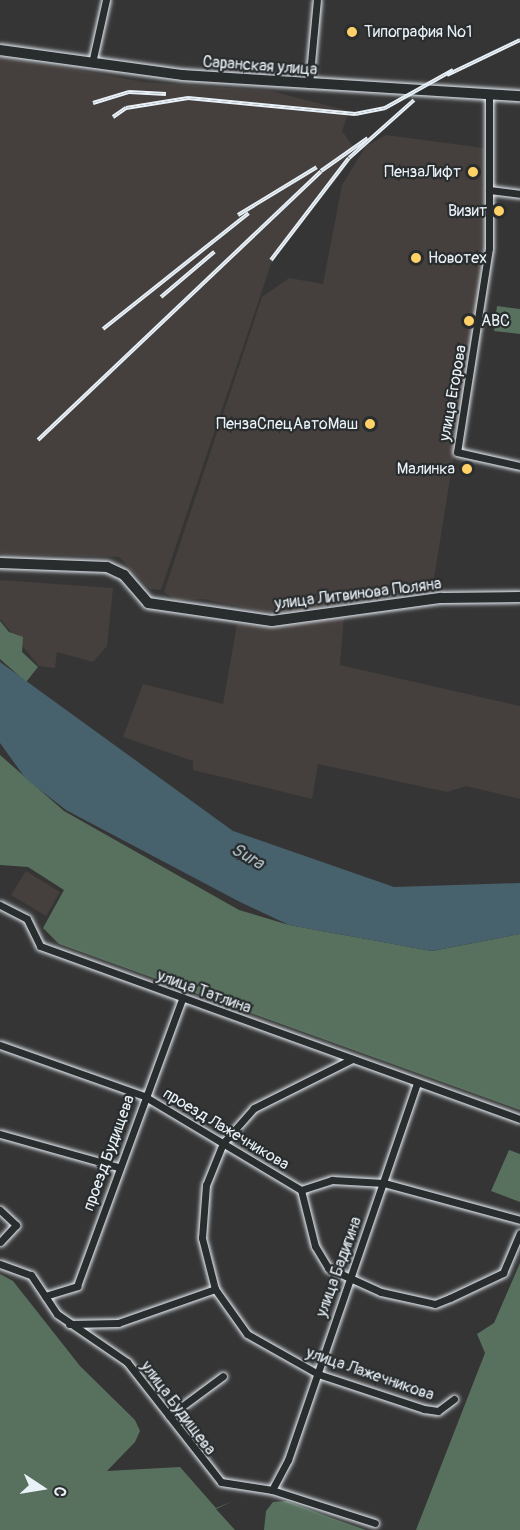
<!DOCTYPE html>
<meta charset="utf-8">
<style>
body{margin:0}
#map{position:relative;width:520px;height:1530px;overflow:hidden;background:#363535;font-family:Pangolin,sans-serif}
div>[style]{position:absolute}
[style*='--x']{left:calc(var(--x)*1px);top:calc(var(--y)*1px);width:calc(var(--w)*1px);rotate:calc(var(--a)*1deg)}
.built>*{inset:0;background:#453f3d}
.green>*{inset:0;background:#58715e}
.water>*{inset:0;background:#47626c}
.roads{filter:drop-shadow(0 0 2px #e8f1f8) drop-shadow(0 0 2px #e8f1f8)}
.street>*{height:7px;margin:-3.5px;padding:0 3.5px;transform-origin:3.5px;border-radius:3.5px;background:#2a2d2e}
.secondary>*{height:10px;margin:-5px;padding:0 5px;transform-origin:5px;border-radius:5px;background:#2a2d2e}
.rail>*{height:4px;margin-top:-2px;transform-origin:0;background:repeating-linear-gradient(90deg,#2a2d2e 0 4.5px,#e8f1f8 0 9px);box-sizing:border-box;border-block:2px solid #e8f1f8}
.dots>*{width:16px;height:16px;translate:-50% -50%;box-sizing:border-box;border:3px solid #2a2d2e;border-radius:50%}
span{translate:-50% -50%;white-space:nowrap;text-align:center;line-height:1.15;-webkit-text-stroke:4.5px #2a2d2e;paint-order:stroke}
.poi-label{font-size:16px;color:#e8f1f8}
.left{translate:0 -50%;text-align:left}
.right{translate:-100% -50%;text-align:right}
.street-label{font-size:16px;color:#e8f1f8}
.water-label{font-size:18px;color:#a8b8c0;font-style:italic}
.north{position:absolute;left:12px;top:1458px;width:60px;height:60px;-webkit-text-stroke:4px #2a2d2e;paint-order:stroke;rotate:102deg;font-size:16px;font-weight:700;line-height:24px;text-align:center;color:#e8f1f8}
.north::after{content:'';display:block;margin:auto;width:21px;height:27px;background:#e8f1f8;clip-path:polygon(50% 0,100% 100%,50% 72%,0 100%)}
</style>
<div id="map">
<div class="built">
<i style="clip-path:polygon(0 56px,143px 82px,271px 91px,349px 111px,342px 131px,357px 152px,271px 264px,161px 590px,150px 589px,119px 557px,0 554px)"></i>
<i style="clip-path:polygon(386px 135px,484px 148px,487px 251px,434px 578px,414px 593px,277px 614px,203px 599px,175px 600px,164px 592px,262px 297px,289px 278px,323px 284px,342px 185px,366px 146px)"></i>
<i style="clip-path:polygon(0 580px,113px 588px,107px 646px,93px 662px,57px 652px,55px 668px,39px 666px,0 619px)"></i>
<i style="clip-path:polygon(344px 617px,340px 665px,520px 706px,520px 799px,466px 786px,447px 792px,318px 764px,312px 799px,193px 770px,193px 761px,123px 737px,143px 684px,223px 704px,237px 624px,272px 628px)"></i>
<i style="clip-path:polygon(26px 871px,60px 892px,46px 916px,11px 895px)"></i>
</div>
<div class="green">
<i style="clip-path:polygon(497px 306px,520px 309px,520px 334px,494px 331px)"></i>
<i style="clip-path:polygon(0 621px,9px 632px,23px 637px,22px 652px,38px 667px,26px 682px,0 659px)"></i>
<i style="clip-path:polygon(0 755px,64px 811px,239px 910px,289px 925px,432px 951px,520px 934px,520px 1110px,59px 944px,43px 928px,64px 890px,28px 867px,0 865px)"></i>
<i style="clip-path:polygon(509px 1150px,520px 1154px,520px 1202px,491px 1191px)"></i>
<i style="clip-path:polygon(520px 1263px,520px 1530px,416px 1530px,485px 1353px,477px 1334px,494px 1323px)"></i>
<i style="clip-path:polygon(0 1274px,13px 1281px,80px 1366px,135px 1420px,140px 1431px,135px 1442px,107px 1471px,180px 1467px,216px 1508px,233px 1501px,260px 1530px,233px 1501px,216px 1509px,235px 1530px,0 1530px)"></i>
<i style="clip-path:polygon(287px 1501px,332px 1518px,366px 1530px,264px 1530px,266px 1511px,273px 1502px)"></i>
</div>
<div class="water">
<i style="clip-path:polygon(0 662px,233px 831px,394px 887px,520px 883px,520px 934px,432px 951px,289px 925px,240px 902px,66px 810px,26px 779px,0 743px)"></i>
</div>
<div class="roads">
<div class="street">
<i style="--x:92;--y:63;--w:65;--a:-77.5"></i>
<i style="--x:309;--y:84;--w:84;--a:-84.6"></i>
<i style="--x:489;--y:94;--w:154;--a:90"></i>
<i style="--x:489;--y:248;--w:206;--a:98.9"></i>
<i style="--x:457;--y:452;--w:65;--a:12.5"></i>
<i style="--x:489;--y:190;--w:31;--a:7"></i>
<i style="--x:0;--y:905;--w:30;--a:27"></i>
<i style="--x:27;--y:919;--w:30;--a:64"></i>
<i style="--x:40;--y:946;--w:510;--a:19.82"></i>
<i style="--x:0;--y:1045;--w:153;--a:19.5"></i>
<i style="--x:144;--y:1096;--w:183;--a:30.9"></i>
<i style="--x:301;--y:1190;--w:58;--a:76"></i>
<i style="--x:315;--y:1246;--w:26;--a:59"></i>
<i style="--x:328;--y:1268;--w:58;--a:24.4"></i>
<i style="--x:381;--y:1292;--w:55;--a:12.5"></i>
<i style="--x:435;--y:1304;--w:16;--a:-22"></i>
<i style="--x:450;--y:1298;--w:59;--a:-25.3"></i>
<i style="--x:503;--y:1273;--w:43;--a:-67"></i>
<i style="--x:352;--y:1059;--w:110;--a:153.4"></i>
<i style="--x:254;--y:1108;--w:47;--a:131.5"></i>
<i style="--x:223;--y:1143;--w:45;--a:112"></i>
<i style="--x:206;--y:1185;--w:53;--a:94.3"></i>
<i style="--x:202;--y:1238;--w:53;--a:75.7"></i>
<i style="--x:215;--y:1289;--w:55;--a:54.6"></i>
<i style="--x:247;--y:1334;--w:81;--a:29.4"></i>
<i style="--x:318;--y:1374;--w:112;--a:18.3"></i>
<i style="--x:424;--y:1409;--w:14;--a:8"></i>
<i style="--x:438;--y:1411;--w:20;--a:-37"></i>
<i style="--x:0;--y:1134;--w:123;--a:15.6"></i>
<i style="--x:301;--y:1190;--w:33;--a:-18"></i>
<i style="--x:332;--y:1180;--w:52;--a:3.3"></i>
<i style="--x:384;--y:1183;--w:141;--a:15.2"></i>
<i style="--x:0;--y:1210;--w:22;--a:43"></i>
<i style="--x:16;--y:1225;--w:23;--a:133"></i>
<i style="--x:0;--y:1264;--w:33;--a:20"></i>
<i style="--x:31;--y:1275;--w:47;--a:56.3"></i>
<i style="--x:57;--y:1314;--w:85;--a:34.4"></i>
<i style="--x:127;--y:1362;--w:152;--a:51.9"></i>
<i style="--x:221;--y:1482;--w:52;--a:8.9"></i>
<i style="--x:272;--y:1490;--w:108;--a:17.8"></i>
<i style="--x:45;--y:1296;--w:34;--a:-17"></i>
<i style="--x:77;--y:1286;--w:306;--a:-69.9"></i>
<i style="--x:69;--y:1324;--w:49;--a:-1.2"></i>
<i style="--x:118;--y:1323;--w:103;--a:-19.3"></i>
<i style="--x:169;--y:1416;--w:67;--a:-36.5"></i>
<i style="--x:272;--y:1490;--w:34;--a:-62"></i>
<i style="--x:288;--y:1460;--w:398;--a:-71.1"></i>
</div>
<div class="secondary">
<i style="--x:0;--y:50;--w:185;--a:7.8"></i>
<i style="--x:183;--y:75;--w:338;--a:3.6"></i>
<i style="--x:0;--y:563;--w:107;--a:2.1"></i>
<i style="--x:107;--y:567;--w:19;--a:25"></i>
<i style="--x:124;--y:575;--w:37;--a:49"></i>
<i style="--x:148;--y:603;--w:125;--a:8.3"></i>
<i style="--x:272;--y:621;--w:171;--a:-7.8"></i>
<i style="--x:441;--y:598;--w:79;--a:-0.7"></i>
</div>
</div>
<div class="rail">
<i style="--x:447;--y:75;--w:81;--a:-25.6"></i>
<i style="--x:93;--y:103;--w:38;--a:-17"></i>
<i style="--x:129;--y:92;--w:37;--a:3"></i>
<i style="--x:113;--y:117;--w:16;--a:-35"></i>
<i style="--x:126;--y:108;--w:63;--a:-9.2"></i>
<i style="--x:188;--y:98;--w:168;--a:5.5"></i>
<i style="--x:355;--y:114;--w:31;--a:-11"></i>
<i style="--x:385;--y:108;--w:78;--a:-29.2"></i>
<i style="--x:238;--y:215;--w:92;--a:-31.3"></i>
<i style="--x:271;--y:260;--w:128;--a:-52.6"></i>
<i style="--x:349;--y:158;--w:87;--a:-41.7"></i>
<i style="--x:161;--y:297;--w:70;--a:-40.3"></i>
<i style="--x:103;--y:329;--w:186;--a:-38.5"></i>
<i style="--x:38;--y:440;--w:390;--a:-43.5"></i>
<i style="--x:321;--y:171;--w:57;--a:-35.1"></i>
</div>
<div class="dots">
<i style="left:352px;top:32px;background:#ffd166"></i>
<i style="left:473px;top:172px;background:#ffd166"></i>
<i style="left:499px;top:211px;background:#ffd166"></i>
<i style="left:416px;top:258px;background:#ffd166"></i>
<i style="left:469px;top:321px;background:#ffd166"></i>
<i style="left:370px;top:424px;background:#ffd166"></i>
<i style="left:467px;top:469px;background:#ffd166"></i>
</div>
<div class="poi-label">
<span class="left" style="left:364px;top:32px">Типография №1</span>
<span class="right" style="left:461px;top:172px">ПензаЛифт</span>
<span class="right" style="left:487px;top:211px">Визит</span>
<span class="left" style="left:428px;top:258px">Новотех</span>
<span class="left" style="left:481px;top:321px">ABC</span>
<span class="right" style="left:358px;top:424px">ПензаСпецАвтоМаш</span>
<span class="right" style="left:455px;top:469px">Малинка</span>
</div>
<div class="street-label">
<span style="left:260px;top:66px;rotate:4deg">Саранская улица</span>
<span style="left:453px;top:393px;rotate:-80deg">улица Егорова</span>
<span style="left:358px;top:594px;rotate:-7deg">улица Литвинова Поляна</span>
<span style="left:204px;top:992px;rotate:20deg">улица Татлина</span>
<span style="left:226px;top:1129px;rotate:31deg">проезд Лажечникова</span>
<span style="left:109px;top:1153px;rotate:-70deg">проезд Будищева</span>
<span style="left:339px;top:1267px;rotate:-70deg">улица Бадигина</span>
<span style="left:370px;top:1374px;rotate:19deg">улица Лажечникова</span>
<span style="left:178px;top:1408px;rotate:53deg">улица Будищева</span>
</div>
<div class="water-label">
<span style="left:247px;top:857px;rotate:30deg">Sura</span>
</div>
<div class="north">С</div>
</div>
